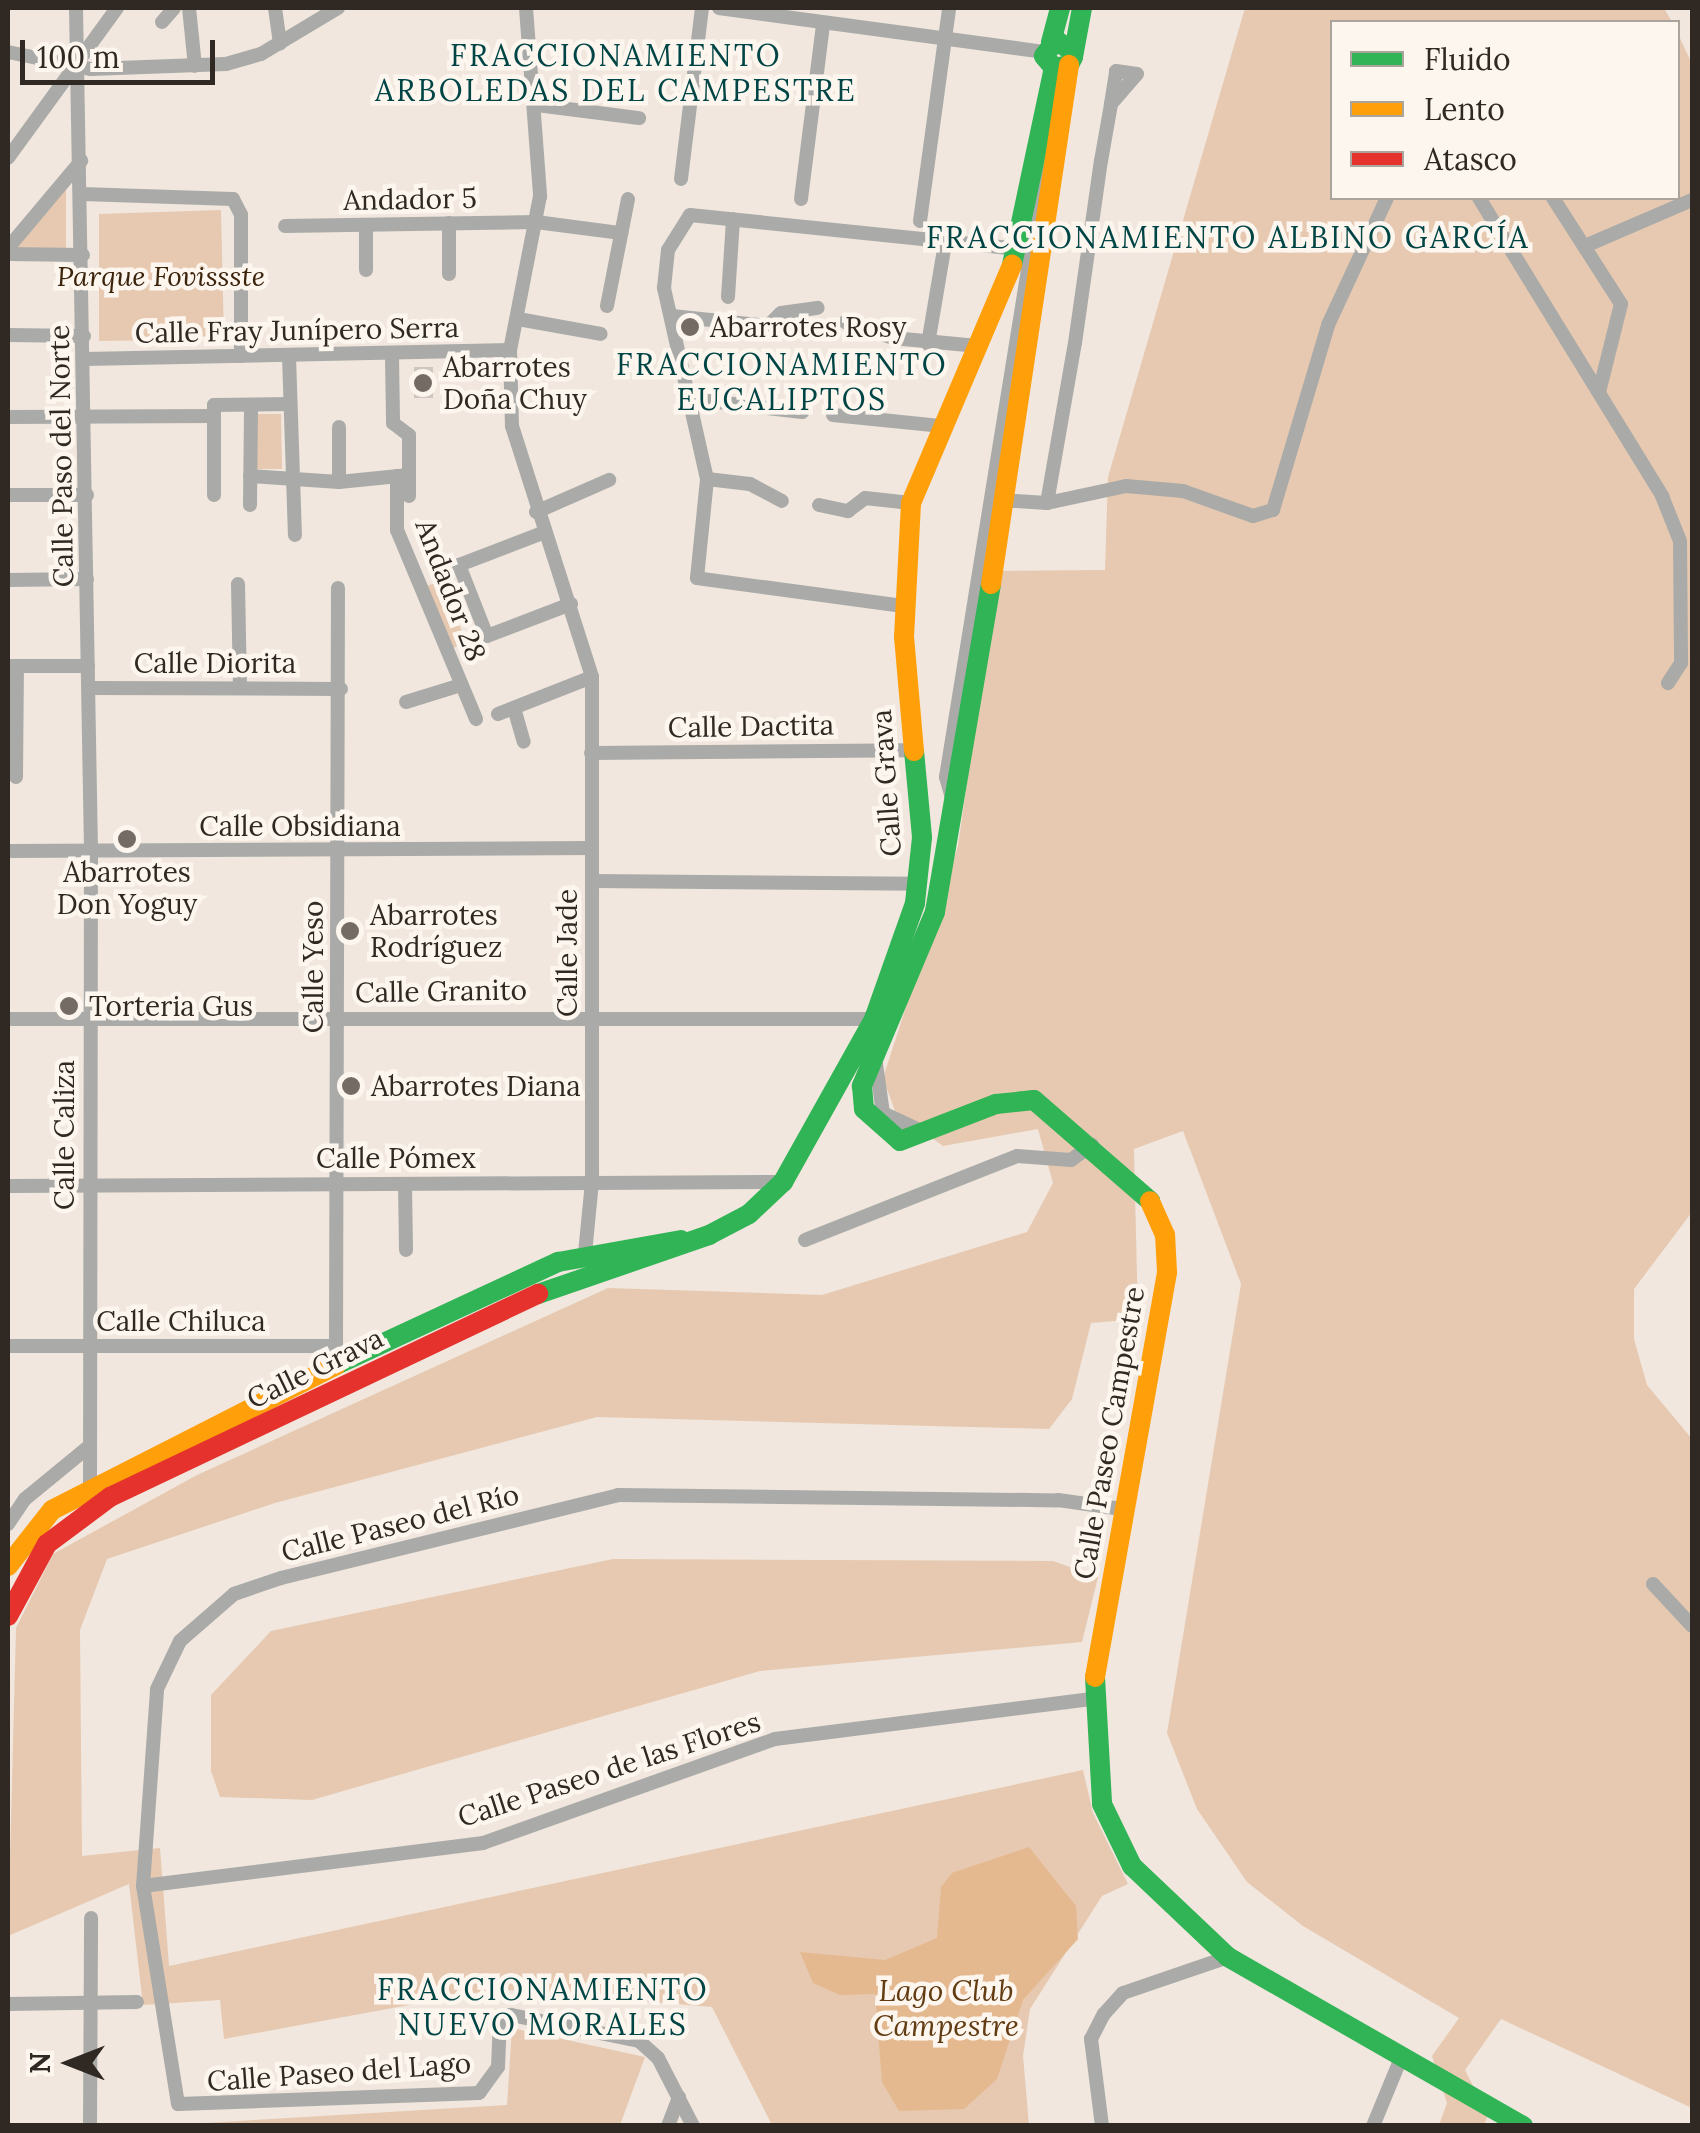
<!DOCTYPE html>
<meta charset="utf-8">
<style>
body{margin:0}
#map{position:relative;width:1700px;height:2133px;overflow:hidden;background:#f1e7de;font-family:Lora,serif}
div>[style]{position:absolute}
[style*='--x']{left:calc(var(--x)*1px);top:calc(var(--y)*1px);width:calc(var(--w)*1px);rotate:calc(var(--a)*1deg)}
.green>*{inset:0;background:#e6c9b0}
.water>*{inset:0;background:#e5b990}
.building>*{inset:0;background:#cec6bf}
.street>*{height:14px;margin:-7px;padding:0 7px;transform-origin:7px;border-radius:7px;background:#aaaba8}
.fast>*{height:20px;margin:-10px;padding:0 10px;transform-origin:10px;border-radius:10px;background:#30b455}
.slow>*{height:20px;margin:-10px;padding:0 10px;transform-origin:10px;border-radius:10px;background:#ff9f0a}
.jam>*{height:20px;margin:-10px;padding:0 10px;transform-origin:10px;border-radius:10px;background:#e5322d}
.dots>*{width:28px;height:28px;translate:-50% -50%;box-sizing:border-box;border:5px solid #fdf6ef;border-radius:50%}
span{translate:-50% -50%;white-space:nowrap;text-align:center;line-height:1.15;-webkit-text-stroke:9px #fdf6ef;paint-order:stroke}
.street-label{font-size:28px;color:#302923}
.park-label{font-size:28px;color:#3c230b;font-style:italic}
.poi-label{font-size:28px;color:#302923}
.left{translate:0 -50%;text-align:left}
.neighbourhood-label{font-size:30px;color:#004545;letter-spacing:2.5px}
.water-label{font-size:30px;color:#623b11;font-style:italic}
.frame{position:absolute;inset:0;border:10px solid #302923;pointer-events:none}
.legend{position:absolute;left:1330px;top:20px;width:350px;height:180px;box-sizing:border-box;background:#fdf6ef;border:2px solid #aba49d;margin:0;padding:12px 18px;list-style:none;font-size:30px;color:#302923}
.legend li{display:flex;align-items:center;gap:20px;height:50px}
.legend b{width:50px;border:2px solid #aba49d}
.north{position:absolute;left:20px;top:2013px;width:100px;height:100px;-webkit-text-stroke:8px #fdf6ef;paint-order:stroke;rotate:270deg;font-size:28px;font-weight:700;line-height:40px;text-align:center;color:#302923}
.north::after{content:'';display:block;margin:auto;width:35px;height:45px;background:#302923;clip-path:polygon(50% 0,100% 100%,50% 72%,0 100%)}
.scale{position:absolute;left:20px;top:40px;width:195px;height:45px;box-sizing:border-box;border:5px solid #302923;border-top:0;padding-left:12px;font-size:30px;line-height:35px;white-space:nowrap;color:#302923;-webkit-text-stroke:8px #fdf6ef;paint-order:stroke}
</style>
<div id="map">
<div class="green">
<i style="clip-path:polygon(1245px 8px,1664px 8px,1672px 22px,1332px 22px,1332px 198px,1678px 198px,1678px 34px,1692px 64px,1692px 1212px,1634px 1289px,1634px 1339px,1647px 1385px,1692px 1439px,1692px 2108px,1501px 2019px,1465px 2070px,1488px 2115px,1484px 2125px,1439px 2125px,1447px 2103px,1432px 2056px,1459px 2018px,1303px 1926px,1247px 1882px,1197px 1809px,1167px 1733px,1241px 1284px,1183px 1131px,1134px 1149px,1138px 1319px,1091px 1323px,1072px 1399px,1049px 1429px,597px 1417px,275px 1503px,107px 1559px,80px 1630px,82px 1856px,160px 1848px,169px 1966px,1083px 1770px,1093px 1813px,1128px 1884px,1102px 1896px,1030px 2009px,1023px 2056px,1029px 2125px,772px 2125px,712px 2007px,496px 1989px,224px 2039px,220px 2000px,143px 2005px,129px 1884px,8px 1936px,16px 1628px,53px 1554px,197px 1475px,608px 1288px,822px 1295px,1027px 1232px,1053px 1183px,1038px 1129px,943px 1146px,895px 1111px,883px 1078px,958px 846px,997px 571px,1105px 570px,1108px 477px)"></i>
<i style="clip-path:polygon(66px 179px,66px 251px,11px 250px)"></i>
<i style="clip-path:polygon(221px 210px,224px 339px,99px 341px,99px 214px)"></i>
<i style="clip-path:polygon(256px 414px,281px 414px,282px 469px,257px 469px)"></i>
<i style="clip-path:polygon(443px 580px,466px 643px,445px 651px,422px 588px)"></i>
<i style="clip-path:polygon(613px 1559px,1053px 1561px,1098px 1577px,1082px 1642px,760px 1671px,312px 1800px,220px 1797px,211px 1771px,211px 1695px,271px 1631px)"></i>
<i style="clip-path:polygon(512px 2028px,645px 2057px,620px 2125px,170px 2125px,507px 2105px)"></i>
</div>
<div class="water">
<i style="clip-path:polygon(1029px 1847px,1076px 1906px,1078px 1939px,1023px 2000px,997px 2079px,964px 2109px,899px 2111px,882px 2082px,875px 1994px,840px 1995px,813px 1983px,800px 1952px,885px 1960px,937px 1938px,941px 1887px,952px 1873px)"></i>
</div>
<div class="building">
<i style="clip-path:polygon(414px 367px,433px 367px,433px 398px,414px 398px)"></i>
</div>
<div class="street">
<i style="--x:76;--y:8;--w:842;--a:88.98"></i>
<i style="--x:91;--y:850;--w:634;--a:90.09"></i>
<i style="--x:189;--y:8;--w:58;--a:84.1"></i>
<i style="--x:275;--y:8;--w:36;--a:82"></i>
<i style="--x:526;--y:8;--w:189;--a:85.7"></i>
<i style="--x:540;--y:196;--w:157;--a:101"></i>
<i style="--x:510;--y:350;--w:76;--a:88.5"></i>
<i style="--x:512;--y:426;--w:263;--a:72.3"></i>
<i style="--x:592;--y:677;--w:505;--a:90"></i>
<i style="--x:592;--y:1182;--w:72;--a:95.6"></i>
<i style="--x:719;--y:8;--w:329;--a:7.7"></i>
<i style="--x:162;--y:22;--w:18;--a:-49"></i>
<i style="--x:8;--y:52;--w:85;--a:11.6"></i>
<i style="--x:91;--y:69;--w:135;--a:-2.1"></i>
<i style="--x:226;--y:64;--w:36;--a:-16"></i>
<i style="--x:261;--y:54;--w:90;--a:-30.9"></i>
<i style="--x:537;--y:105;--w:103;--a:7.3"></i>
<i style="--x:8;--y:158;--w:185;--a:-54"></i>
<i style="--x:681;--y:179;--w:172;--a:-83"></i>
<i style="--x:82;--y:194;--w:151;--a:1.9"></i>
<i style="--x:233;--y:199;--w:18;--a:63"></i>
<i style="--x:241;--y:215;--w:141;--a:90"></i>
<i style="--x:1479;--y:198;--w:350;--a:58.4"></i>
<i style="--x:1662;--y:496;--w:48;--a:68.2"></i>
<i style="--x:1680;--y:541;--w:122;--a:89.5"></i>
<i style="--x:1681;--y:663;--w:24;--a:123"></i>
<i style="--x:1553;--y:198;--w:126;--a:57.3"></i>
<i style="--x:1621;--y:304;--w:91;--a:104"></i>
<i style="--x:801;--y:199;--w:175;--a:-82.8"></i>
<i style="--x:920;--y:221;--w:215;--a:-82.2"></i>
<i style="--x:449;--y:223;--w:51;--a:90"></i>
<i style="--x:366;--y:225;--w:45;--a:90"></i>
<i style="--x:285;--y:226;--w:251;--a:-0.9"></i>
<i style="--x:536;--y:222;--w:86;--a:7.4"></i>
<i style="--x:1585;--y:246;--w:116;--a:-23.3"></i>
<i style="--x:8;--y:248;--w:114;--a:-50"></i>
<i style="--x:8;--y:254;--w:75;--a:0.8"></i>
<i style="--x:728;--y:297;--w:78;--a:-86.3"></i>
<i style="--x:607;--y:306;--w:109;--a:-78.9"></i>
<i style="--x:672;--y:316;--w:97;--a:5.9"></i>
<i style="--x:768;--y:326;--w:18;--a:-45"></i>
<i style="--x:781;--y:313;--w:37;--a:-8"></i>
<i style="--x:518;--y:319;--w:84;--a:10.2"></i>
<i style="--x:845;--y:322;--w:51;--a:18.4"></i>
<i style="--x:893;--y:338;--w:85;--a:5.4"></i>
<i style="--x:8;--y:335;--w:76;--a:0.8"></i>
<i style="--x:928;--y:344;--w:101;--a:-80.4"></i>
<i style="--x:289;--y:356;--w:179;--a:88.1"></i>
<i style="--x:392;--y:356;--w:67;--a:89.1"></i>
<i style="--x:393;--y:423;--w:20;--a:37"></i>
<i style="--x:409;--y:435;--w:61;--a:90"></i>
<i style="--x:85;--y:359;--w:425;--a:-1.2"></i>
<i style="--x:691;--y:399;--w:112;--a:6.7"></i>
<i style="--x:833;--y:415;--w:110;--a:5.8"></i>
<i style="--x:8;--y:417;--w:206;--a:-0.3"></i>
<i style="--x:339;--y:427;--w:55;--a:90"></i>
<i style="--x:250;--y:476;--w:89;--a:3.9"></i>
<i style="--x:339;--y:482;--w:70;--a:-5.7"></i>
<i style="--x:397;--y:476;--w:54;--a:90"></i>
<i style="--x:397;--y:530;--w:205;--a:67.3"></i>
<i style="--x:707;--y:479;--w:43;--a:6.6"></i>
<i style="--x:750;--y:484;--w:36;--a:28"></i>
<i style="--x:8;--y:495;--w:79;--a:0"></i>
<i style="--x:214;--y:495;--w:90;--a:-90"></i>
<i style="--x:214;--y:405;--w:75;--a:-0.8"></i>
<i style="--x:1000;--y:500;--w:47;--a:3.7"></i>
<i style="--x:1047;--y:503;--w:81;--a:-12.1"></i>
<i style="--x:1126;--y:486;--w:57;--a:5"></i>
<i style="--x:1183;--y:491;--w:74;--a:19.7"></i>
<i style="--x:1253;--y:516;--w:21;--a:-17"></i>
<i style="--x:1273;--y:510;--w:193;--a:-73.4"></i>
<i style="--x:1328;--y:325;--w:140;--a:-65.1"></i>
<i style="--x:1047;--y:503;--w:162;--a:-80.1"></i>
<i style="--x:1075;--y:343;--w:184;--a:-81.9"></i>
<i style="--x:1101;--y:161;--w:58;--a:-80"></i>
<i style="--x:1111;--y:104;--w:33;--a:-81"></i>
<i style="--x:1116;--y:71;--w:21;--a:8"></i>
<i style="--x:1137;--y:74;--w:40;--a:131"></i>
<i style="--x:250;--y:505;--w:99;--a:-89.4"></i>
<i style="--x:819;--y:505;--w:30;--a:12"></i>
<i style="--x:848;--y:511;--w:21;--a:-37"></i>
<i style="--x:865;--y:498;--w:46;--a:6.2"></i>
<i style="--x:536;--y:512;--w:80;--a:-23.7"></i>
<i style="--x:545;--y:532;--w:92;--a:159"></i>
<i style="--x:459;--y:565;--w:76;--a:68.5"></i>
<i style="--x:487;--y:636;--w:90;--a:-20.9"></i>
<i style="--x:8;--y:580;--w:79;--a:-0.7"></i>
<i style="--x:238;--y:584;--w:103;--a:88.9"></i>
<i style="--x:903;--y:606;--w:208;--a:-172.3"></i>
<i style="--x:697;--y:578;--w:100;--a:-84.2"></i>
<i style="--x:707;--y:479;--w:196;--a:-102.7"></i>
<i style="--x:664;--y:288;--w:38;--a:-84"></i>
<i style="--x:668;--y:250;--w:41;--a:-57.8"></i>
<i style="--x:690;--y:215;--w:331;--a:5.9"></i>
<i style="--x:8;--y:666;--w:80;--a:0"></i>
<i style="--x:89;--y:688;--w:252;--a:0.2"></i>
<i style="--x:406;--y:702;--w:58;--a:-17.2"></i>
<i style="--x:514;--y:708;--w:35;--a:74"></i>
<i style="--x:498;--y:714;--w:101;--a:-21.5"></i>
<i style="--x:591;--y:753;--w:320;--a:-0.5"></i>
<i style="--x:16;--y:777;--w:111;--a:-89.5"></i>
<i style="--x:952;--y:798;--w:22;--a:-106"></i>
<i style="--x:946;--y:777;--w:696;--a:-80.82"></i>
<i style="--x:8;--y:851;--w:584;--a:-0.29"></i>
<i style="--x:593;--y:881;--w:326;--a:0.5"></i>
<i style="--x:8;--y:1019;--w:866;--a:0"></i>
<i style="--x:876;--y:1064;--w:49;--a:81.9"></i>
<i style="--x:883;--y:1113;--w:42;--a:25.3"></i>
<i style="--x:405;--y:1185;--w:65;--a:89.1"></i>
<i style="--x:8;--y:1186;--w:775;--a:-0.3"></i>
<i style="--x:805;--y:1240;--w:228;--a:-21.6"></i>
<i style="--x:1017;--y:1156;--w:54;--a:4.2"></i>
<i style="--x:1071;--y:1160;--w:26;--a:-36"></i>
<i style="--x:8;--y:1346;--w:328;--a:0"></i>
<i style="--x:336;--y:1346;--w:7;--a:74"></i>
<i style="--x:336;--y:1346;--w:758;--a:-89.85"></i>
<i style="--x:8;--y:1524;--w:30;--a:-56"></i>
<i style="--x:25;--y:1499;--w:80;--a:-39.4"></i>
<i style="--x:1653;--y:1584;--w:57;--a:47.1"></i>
<i style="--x:143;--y:1886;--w:343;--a:-7.2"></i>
<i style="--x:483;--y:1843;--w:310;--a:-19.6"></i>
<i style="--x:775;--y:1739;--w:319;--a:-7.2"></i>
<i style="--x:8;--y:2004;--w:129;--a:-0.9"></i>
<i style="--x:90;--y:2126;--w:208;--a:-89.7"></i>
<i style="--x:668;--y:2126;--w:31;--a:-69"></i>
<i style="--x:693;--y:2126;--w:76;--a:-117.2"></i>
<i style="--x:658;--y:2058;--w:25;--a:-138"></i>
<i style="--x:639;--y:2041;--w:131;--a:-168.5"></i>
<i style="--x:511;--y:2015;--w:11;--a:165"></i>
<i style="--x:500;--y:2018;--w:49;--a:92.3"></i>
<i style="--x:498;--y:2067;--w:32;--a:126"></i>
<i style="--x:479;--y:2093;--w:301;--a:177.9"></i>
<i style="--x:178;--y:2104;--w:221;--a:-99.1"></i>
<i style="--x:143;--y:1886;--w:197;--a:-85.9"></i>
<i style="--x:157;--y:1689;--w:53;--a:-64.4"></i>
<i style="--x:180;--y:1641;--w:72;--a:-41"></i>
<i style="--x:234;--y:1594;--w:50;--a:-18.8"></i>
<i style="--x:281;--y:1578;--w:347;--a:-13.8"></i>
<i style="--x:618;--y:1495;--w:440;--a:0.7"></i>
<i style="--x:1058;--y:1500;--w:65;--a:8"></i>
<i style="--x:1102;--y:2126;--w:88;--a:-97.2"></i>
<i style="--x:1091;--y:2039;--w:28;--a:-63"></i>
<i style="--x:1104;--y:2014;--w:28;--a:-48"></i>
<i style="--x:1123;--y:1993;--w:111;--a:-18.9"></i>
<i style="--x:1373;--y:2126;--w:74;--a:-67.6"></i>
</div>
<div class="fast">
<i style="--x:1051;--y:42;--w:35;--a:-75"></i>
<i style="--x:1073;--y:52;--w:21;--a:-145"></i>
<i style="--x:1056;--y:40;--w:20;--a:127"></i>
<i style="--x:1044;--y:56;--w:16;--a:50"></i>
<i style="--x:1054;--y:68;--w:15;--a:-11"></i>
<i style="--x:1069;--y:65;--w:9;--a:-63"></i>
<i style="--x:1073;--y:57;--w:50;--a:-79.6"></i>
<i style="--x:1012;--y:265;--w:201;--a:-78"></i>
<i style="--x:991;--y:584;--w:333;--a:99.7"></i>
<i style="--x:935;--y:912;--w:189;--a:112.8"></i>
<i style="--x:862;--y:1086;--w:23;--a:85"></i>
<i style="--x:864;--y:1109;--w:48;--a:41.6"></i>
<i style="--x:900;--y:1141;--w:103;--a:-21.1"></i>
<i style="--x:996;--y:1104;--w:38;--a:-6"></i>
<i style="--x:1034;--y:1100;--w:154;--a:41"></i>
<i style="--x:538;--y:1294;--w:181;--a:-19"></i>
<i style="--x:709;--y:1235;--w:45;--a:-27.7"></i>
<i style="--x:749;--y:1214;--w:47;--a:-43.3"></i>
<i style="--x:783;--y:1182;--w:187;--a:-60.8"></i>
<i style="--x:874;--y:1019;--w:123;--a:-70.5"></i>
<i style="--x:915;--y:903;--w:66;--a:-83.9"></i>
<i style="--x:922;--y:837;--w:86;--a:-95.3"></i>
<i style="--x:336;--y:1365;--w:245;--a:-24.9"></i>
<i style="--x:558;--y:1262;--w:125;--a:-10.1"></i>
<i style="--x:1095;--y:1677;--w:127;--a:86.8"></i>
<i style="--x:1102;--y:1804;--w:69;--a:64.2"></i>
<i style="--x:1132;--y:1866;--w:132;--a:43.5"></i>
<i style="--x:1228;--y:1957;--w:340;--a:29.8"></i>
</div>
<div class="slow">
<i style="--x:991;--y:584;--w:525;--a:-81.45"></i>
<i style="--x:914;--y:751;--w:114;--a:-95"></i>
<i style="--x:904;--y:637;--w:134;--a:-87"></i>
<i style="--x:911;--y:503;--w:259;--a:-67"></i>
<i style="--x:8;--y:1566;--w:71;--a:-51.8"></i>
<i style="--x:52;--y:1510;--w:319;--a:-27"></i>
<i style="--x:1095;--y:1677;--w:411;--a:-79.9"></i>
<i style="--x:1167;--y:1272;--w:37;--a:-93"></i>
<i style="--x:1165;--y:1235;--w:37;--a:-114"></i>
</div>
<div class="jam">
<i style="--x:8;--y:1616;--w:82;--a:-61.6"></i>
<i style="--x:47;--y:1544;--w:79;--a:-36.7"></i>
<i style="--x:110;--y:1497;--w:474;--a:-25.4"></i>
</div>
<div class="dots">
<i style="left:690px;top:327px;background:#746c64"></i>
<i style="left:423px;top:383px;background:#746c64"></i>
<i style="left:127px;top:839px;background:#746c64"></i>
<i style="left:350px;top:931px;background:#746c64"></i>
<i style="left:69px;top:1006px;background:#746c64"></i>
<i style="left:351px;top:1086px;background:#746c64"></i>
</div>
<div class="street-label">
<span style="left:410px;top:199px;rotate:-1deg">Andador 5</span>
<span style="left:297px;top:330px;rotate:-1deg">Calle Fray Junípero Serra</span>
<span style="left:61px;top:456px;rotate:-91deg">Calle Paso del Norte</span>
<span style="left:451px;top:590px;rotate:69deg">Andador 28</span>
<span style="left:215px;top:663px">Calle Diorita</span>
<span style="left:751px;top:726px;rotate:-1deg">Calle Dactita</span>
<span style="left:886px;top:783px;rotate:-94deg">Calle Grava</span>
<span style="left:300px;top:826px">Calle Obsidiana</span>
<span style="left:567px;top:953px;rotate:-90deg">Calle Jade</span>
<span style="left:313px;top:967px;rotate:-90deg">Calle Yeso</span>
<span style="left:441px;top:991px;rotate:-1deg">Calle Granito</span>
<span style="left:64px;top:1135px;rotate:-90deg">Calle Caliza</span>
<span style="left:396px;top:1158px">Calle Pómex</span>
<span style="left:181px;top:1321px">Calle Chiluca</span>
<span style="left:315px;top:1368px;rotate:-26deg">Calle Grava</span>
<span style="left:1109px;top:1433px;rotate:-80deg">Calle Paseo Campestre</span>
<span style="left:400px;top:1523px;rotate:-14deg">Calle Paseo del Río</span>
<span style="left:609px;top:1769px;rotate:-18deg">Calle Paseo de las Flores</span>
<span style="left:339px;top:2072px;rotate:-4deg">Calle Paseo del Lago</span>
</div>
<div class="park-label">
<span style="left:161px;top:276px">Parque Fovissste</span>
</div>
<div class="poi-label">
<span class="left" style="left:710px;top:327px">Abarrotes Rosy</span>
<span class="left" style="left:443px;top:383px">Abarrotes<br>Doña Chuy</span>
<span style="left:127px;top:888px">Abarrotes<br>Don Yoguy</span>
<span class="left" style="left:370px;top:931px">Abarrotes<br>Rodríguez</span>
<span class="left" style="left:89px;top:1006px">Torteria Gus</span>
<span class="left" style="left:371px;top:1086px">Abarrotes Diana</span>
</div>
<div class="neighbourhood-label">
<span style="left:616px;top:72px">FRACCIONAMIENTO<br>ARBOLEDAS DEL CAMPESTRE</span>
<span style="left:1228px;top:237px">FRACCIONAMIENTO ALBINO GARCÍA</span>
<span style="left:782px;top:381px">FRACCIONAMIENTO<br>EUCALIPTOS</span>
<span style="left:543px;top:2006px">FRACCIONAMIENTO<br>NUEVO MORALES</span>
</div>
<div class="water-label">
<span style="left:946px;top:2007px">Lago Club<br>Campestre</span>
</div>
<div class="frame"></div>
<ul class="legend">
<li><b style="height:12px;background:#30b455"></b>Fluido</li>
<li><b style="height:12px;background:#ff9f0a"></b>Lento</li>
<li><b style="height:12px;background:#e5322d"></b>Atasco</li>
</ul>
<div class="north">N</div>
<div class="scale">100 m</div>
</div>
